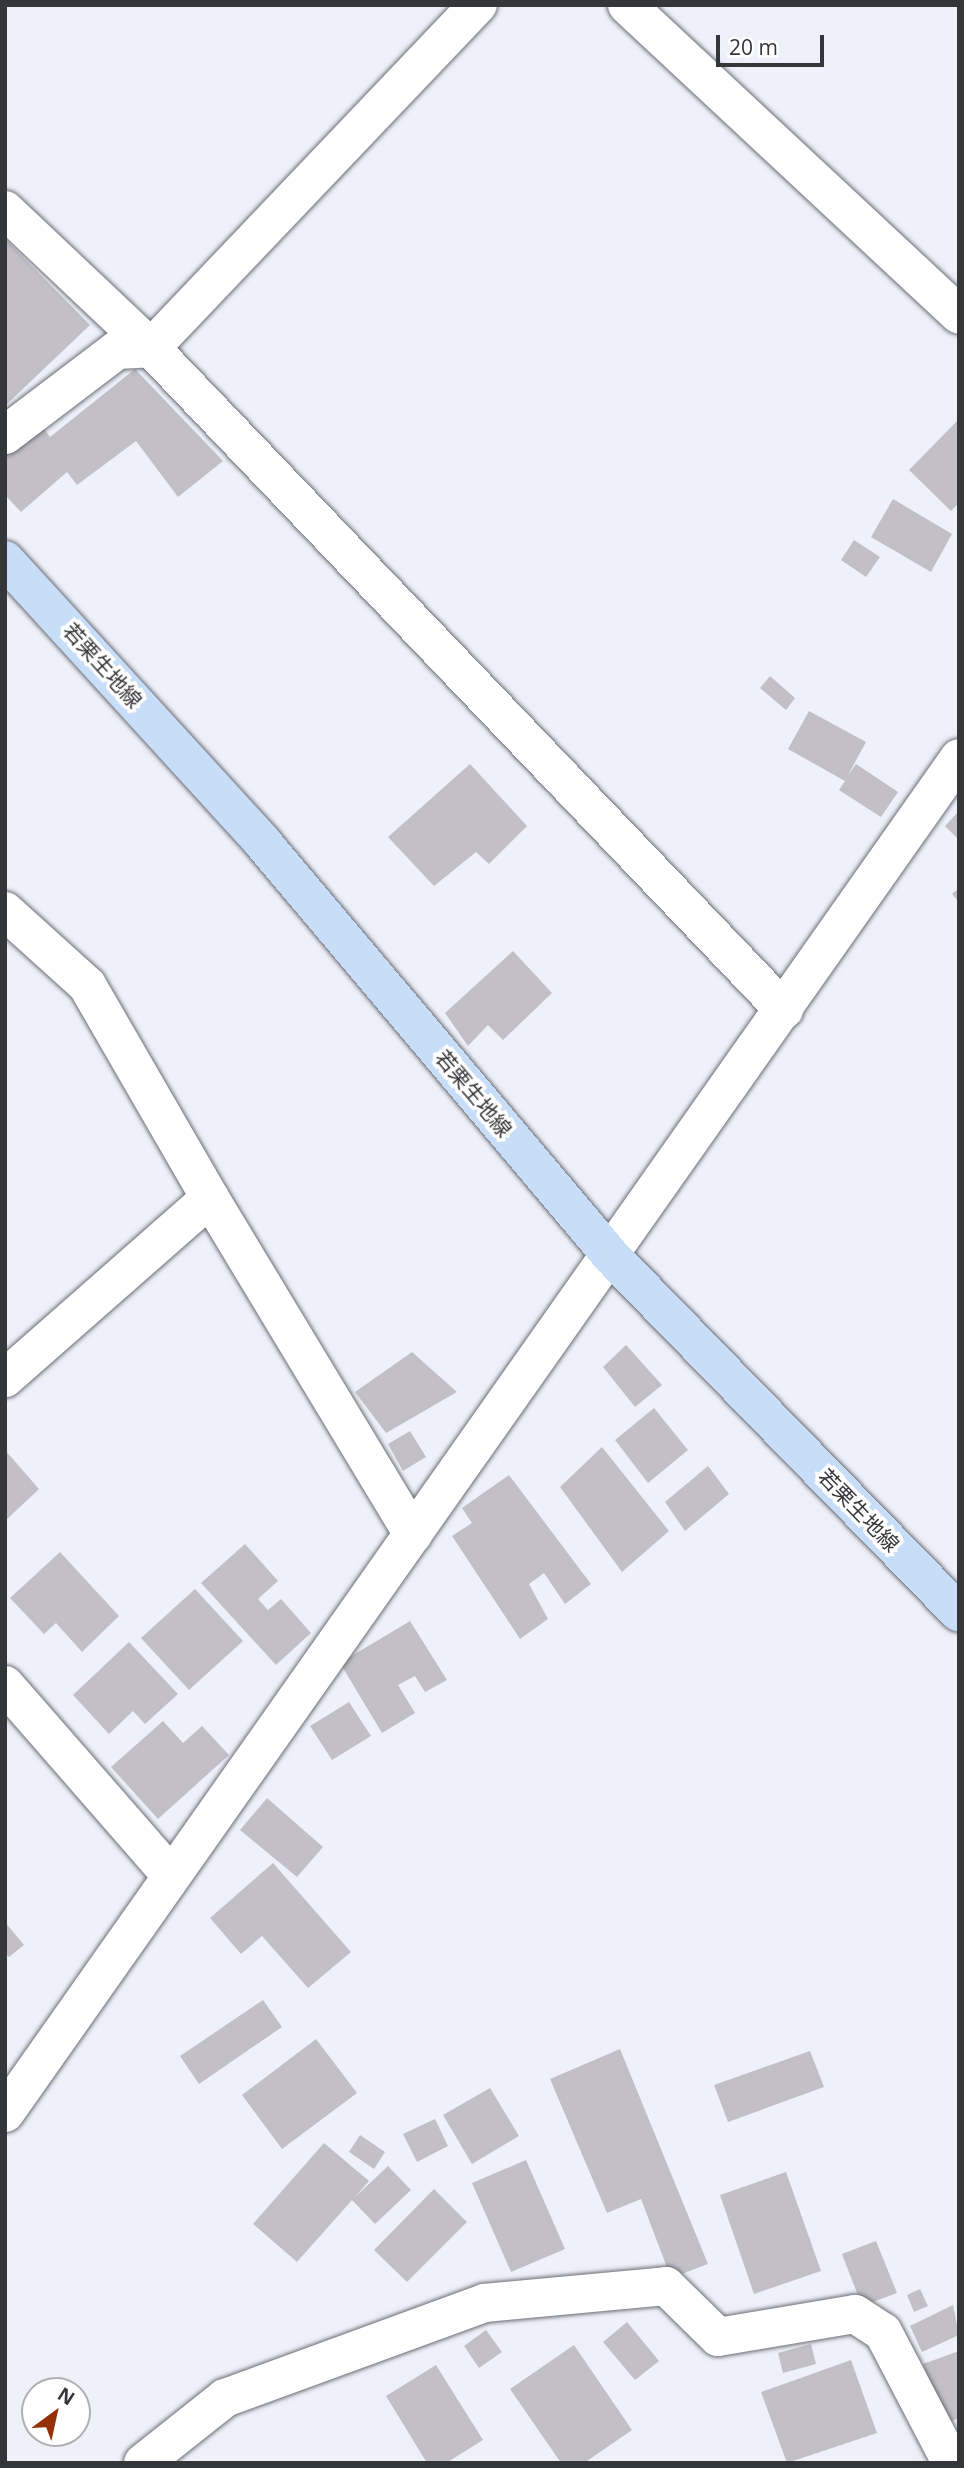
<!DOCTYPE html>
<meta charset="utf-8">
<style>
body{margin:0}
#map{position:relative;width:964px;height:2468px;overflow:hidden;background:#eff1fa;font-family:"Open Sans","Noto Sans JP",sans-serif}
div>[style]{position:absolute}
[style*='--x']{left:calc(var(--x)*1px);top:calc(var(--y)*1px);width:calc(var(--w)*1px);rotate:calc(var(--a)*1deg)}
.building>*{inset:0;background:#c2bfc7}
.roads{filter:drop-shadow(0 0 2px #6c6d75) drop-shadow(0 0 2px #6c6d75)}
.minor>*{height:38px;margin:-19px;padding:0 19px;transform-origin:19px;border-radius:19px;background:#fff}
.major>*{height:38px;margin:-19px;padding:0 19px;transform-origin:19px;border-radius:19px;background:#c7ddf8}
span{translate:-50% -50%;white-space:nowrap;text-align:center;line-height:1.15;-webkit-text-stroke:7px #fff;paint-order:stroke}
.street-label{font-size:21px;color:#353639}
.frame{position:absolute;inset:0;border:7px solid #353639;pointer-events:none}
.north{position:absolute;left:21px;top:2377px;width:70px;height:70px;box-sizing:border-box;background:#fff;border:2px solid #aeafb0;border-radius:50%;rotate:33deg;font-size:19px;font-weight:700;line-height:28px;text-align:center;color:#353639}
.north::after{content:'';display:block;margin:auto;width:24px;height:32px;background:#96300b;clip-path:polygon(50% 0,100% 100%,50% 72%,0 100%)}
.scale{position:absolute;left:716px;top:35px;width:108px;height:32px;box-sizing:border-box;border:4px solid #353639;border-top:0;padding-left:9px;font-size:21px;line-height:24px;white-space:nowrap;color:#353639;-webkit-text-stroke:5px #fff;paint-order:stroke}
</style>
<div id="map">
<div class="building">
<i style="clip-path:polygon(5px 239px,90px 325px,5px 406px)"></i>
<i style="clip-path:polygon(135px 369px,223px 461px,178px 497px,136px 441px,77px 485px,67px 472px,21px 512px,5px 495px,5px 453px,42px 426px,50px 437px)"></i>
<i style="clip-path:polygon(959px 419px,959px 503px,951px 511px,909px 470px)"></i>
<i style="clip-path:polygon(893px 499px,952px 534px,931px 572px,871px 537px)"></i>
<i style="clip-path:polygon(854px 540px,880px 557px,866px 577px,841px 560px)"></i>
<i style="clip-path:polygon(770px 676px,795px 698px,786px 710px,760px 688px)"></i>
<i style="clip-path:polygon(809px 711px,866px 742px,848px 775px,856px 764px,898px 792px,881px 817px,839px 790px,845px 781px,788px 749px)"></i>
<i style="clip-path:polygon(470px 764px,527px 826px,489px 864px,476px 852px,434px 886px,388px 837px)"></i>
<i style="clip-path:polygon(959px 811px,959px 840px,945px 826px)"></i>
<i style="clip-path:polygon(959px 888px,959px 902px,952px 894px)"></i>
<i style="clip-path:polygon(513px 951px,552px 993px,503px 1040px,488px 1025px,468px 1046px,445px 1013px)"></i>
<i style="clip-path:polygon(626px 1345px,662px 1385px,635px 1407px,603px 1367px)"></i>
<i style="clip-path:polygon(412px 1352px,457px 1392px,386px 1433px,355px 1392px)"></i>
<i style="clip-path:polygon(654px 1408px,688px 1450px,648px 1483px,615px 1440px)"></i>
<i style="clip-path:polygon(410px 1431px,426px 1457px,403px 1471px,388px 1444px)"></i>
<i style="clip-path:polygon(602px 1447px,669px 1531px,622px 1572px,560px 1487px)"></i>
<i style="clip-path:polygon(5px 1450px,39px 1489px,5px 1521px)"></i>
<i style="clip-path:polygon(708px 1466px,729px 1494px,685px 1531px,665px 1502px)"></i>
<i style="clip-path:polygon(509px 1475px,591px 1584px,565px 1604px,544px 1573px,529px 1584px,548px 1619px,520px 1639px,452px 1536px,472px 1523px,462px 1508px)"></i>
<i style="clip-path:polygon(245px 1544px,278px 1581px,258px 1599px,268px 1610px,281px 1599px,311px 1633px,276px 1665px,201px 1583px)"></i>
<i style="clip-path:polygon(60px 1552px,119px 1616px,82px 1652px,56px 1623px,44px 1634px,10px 1598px)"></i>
<i style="clip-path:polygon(195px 1589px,243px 1641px,189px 1690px,141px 1638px)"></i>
<i style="clip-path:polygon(410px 1621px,447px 1680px,425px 1692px,415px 1676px,398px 1685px,415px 1713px,382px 1733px,340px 1663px)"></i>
<i style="clip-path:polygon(129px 1642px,178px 1694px,145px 1724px,133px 1711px,109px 1734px,73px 1695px)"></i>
<i style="clip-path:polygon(349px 1702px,371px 1736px,332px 1760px,310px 1726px)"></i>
<i style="clip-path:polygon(163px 1721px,183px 1743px,202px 1726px,229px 1755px,158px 1819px,111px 1767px)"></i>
<i style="clip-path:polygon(267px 1798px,323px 1847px,297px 1877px,240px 1830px)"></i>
<i style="clip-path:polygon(273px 1863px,351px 1952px,308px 1988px,262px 1936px,241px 1954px,210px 1918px)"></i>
<i style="clip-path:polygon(5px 1922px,24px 1945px,9px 1957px,5px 1953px)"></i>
<i style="clip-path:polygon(263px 2000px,282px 2027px,199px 2084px,180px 2056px)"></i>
<i style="clip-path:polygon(316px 2039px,357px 2093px,282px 2149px,242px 2095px)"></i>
<i style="clip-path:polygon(620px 2049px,708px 2264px,671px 2278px,641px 2199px,607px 2213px,550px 2079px)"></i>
<i style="clip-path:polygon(810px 2051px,824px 2087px,728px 2122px,714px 2085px)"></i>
<i style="clip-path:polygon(490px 2088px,519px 2136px,472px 2164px,443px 2115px)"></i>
<i style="clip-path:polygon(435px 2119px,448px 2146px,417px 2162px,403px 2134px)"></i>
<i style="clip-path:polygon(360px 2135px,385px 2152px,374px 2169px,349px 2152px)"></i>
<i style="clip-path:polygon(324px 2143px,369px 2181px,355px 2197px,388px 2166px,411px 2190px,375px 2224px,352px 2200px,297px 2262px,253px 2224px)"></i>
<i style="clip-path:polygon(526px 2160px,565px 2249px,511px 2272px,472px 2183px)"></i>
<i style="clip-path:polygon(786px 2172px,821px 2271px,754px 2294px,720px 2195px)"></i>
<i style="clip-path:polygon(434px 2189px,467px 2222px,407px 2282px,374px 2250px)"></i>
<i style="clip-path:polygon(876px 2241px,897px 2293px,862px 2306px,842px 2254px)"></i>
<i style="clip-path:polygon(920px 2289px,928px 2306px,914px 2312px,907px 2295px)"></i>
<i style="clip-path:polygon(953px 2305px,959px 2335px,922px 2352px,910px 2326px)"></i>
<i style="clip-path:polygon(627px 2322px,659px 2361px,635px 2380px,603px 2342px)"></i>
<i style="clip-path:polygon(486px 2330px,502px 2352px,479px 2368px,464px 2346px)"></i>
<i style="clip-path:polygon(811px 2344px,816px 2364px,783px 2373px,778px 2353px)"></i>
<i style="clip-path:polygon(574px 2345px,632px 2430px,584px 2463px,561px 2463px,510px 2389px)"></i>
<i style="clip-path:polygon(959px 2351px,959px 2418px,946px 2423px,923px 2364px)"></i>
<i style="clip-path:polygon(851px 2360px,877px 2433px,787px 2463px,761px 2392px)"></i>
<i style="clip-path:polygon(436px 2365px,483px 2440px,446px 2463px,427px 2463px,386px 2396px)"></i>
</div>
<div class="roads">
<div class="minor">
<i style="--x:627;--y:5;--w:454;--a:43"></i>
<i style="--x:5;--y:210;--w:201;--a:43.4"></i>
<i style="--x:151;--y:348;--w:916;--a:46.28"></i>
<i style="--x:5;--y:435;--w:141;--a:-37.2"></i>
<i style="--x:117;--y:350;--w:34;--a:-3"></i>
<i style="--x:151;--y:348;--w:474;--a:-46.4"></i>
<i style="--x:5;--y:911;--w:110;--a:42.1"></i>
<i style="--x:87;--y:985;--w:246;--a:60"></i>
<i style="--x:210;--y:1198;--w:273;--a:138.7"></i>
<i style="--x:210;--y:1198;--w:393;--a:58.9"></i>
<i style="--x:5;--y:1685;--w:251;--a:48.9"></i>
<i style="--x:5;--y:2113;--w:1657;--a:-54.85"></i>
<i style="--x:143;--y:2463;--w:105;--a:-38.4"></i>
<i style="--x:225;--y:2398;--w:276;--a:-20.1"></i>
<i style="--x:484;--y:2303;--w:183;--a:-5.3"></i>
<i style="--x:666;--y:2286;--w:73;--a:44.4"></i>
<i style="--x:718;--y:2337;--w:139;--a:-9.5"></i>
<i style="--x:855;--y:2314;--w:33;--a:33"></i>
<i style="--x:883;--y:2332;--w:144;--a:62.4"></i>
</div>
<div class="major">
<i style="--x:5;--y:560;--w:383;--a:47.6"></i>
<i style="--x:263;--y:843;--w:540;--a:49.88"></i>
<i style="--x:611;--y:1256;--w:498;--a:45.7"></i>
</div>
</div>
<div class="street-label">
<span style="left:103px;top:665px;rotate:48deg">若栗生地線</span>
<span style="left:474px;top:1093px;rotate:50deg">若栗生地線</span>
<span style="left:859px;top:1510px;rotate:46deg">若栗生地線</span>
</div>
<div class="frame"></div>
<div class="north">N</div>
<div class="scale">20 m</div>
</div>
